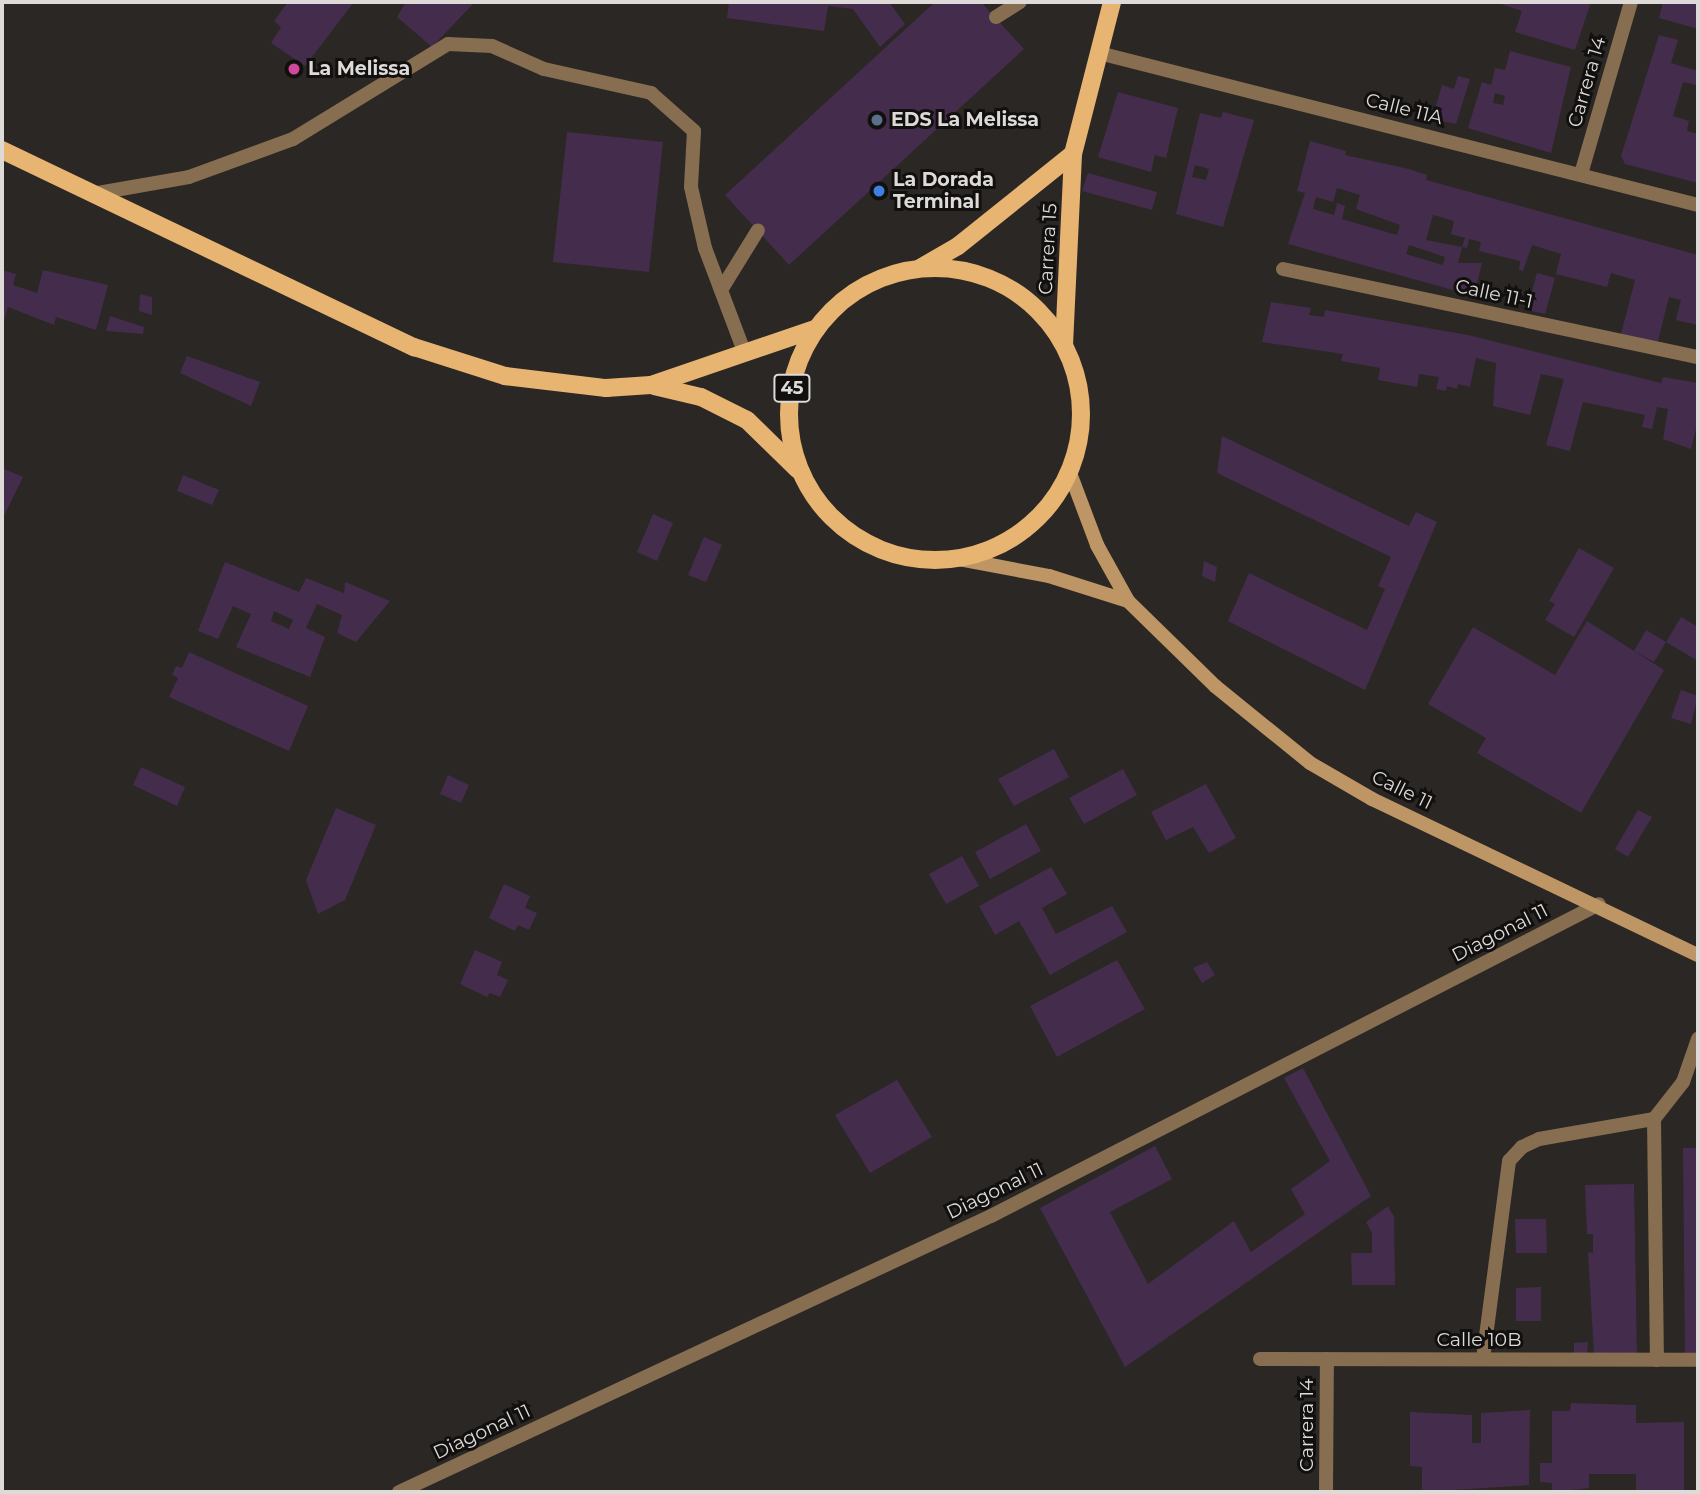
<!DOCTYPE html>
<style>
body{margin:0}
#map{position:relative;width:1700px;height:1494px;overflow:hidden;background:#2b2724;font-family:Montserrat,sans-serif}
div>[style]{position:absolute}
[style*='--x']{left:calc(var(--x)*1px);top:calc(var(--y)*1px);width:calc(var(--w)*1px);rotate:calc(var(--a)*1deg)}
.building>*{inset:0;background:#442d4c}
.lane>*{height:14px;margin:-7px;padding:0 7px;transform-origin:7px;border-radius:7px;background:#876e50}
.street>*{height:14px;margin:-7px;padding:0 7px;transform-origin:7px;border-radius:7px;background:#876e50}
.secondary>*{height:14px;margin:-7px;padding:0 7px;transform-origin:7px;border-radius:7px;background:#be9564}
.primary>*{height:18px;margin:-9px;padding:0 9px;transform-origin:9px;border-radius:9px;background:#e8b472}
.primary>.ring{margin:-9px;padding:0;box-sizing:content-box;background:none;border:18px solid #e8b472;border-radius:50%}
.dots>*{width:19px;height:19px;translate:-50% -50%;box-sizing:border-box;border:4px solid #12100f;border-radius:50%}
span{translate:-50% -50%;white-space:nowrap;text-align:center;line-height:1.15;-webkit-text-stroke:6px #12100f;paint-order:stroke}
.shield-label span{padding:2px 5px;background:#12100f;border:2px solid;border-radius:5px;-webkit-text-stroke-width:0}
.shield-label{font-size:18px;color:#dddad8;font-weight:700}
.poi-label{font-size:19px;color:#dddad8;font-weight:700}
.left{translate:0 -50%;text-align:left}
.street-label{font-size:19px;color:#dddad8}
.frame{position:absolute;inset:0;border:4px solid #dddad8;pointer-events:none}
</style>
<div id="map">
<div class="building">
<i style="clip-path:polygon(288px 2px,354px 2px,305px 66px,271px 43px,281px 27px,274px 21px)"></i>
<i style="clip-path:polygon(406px 2px,472px 2px,474px 3px,432px 47px,397px 17px)"></i>
<i style="clip-path:polygon(729px 2px,889px 2px,905px 24px,880px 47px,853px 9px,828px 6px,824px 31px,727px 18px)"></i>
<i style="clip-path:polygon(935px 2px,981px 2px,1024px 49px,789px 265px,725px 195px)"></i>
<i style="clip-path:polygon(1495px 2px,1591px 2px,1575px 50px,1515px 32px,1522px 11px)"></i>
<i style="clip-path:polygon(1663px 2px,1698px 2px,1698px 29px,1659px 18px)"></i>
<i style="clip-path:polygon(1659px 35px,1678px 40px,1671px 63px,1698px 71px,1696px 85px,1683px 82px,1673px 116px,1689px 121px,1687px 131px,1698px 134px,1698px 183px,1625px 164px,1621px 156px)"></i>
<i style="clip-path:polygon(evenodd,1510px 51px,1571px 67px,1551px 153px,1468px 128px,1482px 82px,1491px 85px,1495px 68px,1505px 70px,1510px 51px,1495px 93px,1505px 96px,1503px 105px,1493px 103px,1495px 93px)"></i>
<i style="clip-path:polygon(1458px 76px,1470px 79px,1456px 124px,1432px 119px,1442px 85px,1454px 89px)"></i>
<i style="clip-path:polygon(1118px 92px,1178px 108px,1166px 158px,1155px 155px,1151px 172px,1098px 157px)"></i>
<i style="clip-path:polygon(evenodd,1223px 112px,1254px 120px,1223px 227px,1176px 214px,1200px 113px,1221px 118px,1223px 112px,1195px 165px,1209px 169px,1206px 180px,1192px 177px,1195px 165px)"></i>
<i style="clip-path:polygon(567px 132px,663px 142px,649px 272px,553px 262px)"></i>
<i style="clip-path:polygon(evenodd,1310px 141px,1346px 151px,1345px 155px,1409px 169px,1427px 175px,1426px 180px,1698px 255px,1698px 325px,1676px 320px,1681px 300px,1669px 297px,1657px 345px,1621px 334px,1635px 280px,1611px 273px,1607px 287px,1556px 274px,1561px 254px,1532px 245px,1523px 271px,1519px 270px,1520px 261px,1479px 251px,1481px 242px,1469px 239px,1467px 248px,1462px 247px,1465px 238px,1451px 234px,1454px 221px,1433px 215px,1426px 240px,1462px 247px,1458px 263px,1482px 263px,1474px 296px,1288px 244px,1305px 193px,1297px 191px,1310px 141px,1337px 188px,1360px 195px,1356px 209px,1400px 225px,1397px 235px,1342px 219px,1345px 206px,1337px 203px,1334px 215px,1313px 209px,1316px 197px,1333px 202px,1337px 188px,1310px 141px,1409px 245px,1445px 257px,1443px 265px,1406px 254px,1409px 245px)"></i>
<i style="clip-path:polygon(1088px 173px,1157px 192px,1152px 210px,1082px 191px)"></i>
<i style="clip-path:polygon(2px 270px,16px 274px,13px 285px,37px 293px,43px 270px,108px 285px,96px 330px,56px 317px,54px 325px,8px 307px,2px 328px)"></i>
<i style="clip-path:polygon(1537px 273px,1555px 278px,1545px 314px,1527px 310px)"></i>
<i style="clip-path:polygon(140px 294px,152px 297px,152px 315px,139px 311px)"></i>
<i style="clip-path:polygon(1271px 302px,1311px 308px,1309px 315px,1324px 317px,1325px 310px,1468px 335px,1661px 383px,1663px 377px,1698px 383px,1698px 421px,1691px 449px,1663px 439px,1668px 409px,1657px 407px,1652px 429px,1642px 427px,1645px 415px,1583px 402px,1570px 451px,1546px 445px,1564px 379px,1541px 374px,1530px 415px,1493px 406px,1496px 363px,1476px 358px,1470px 387px,1458px 384px,1457px 389px,1447px 386px,1446px 391px,1436px 389px,1439px 377px,1419px 374px,1417px 387px,1378px 380px,1380px 368px,1341px 361px,1343px 354px,1262px 342px)"></i>
<i style="clip-path:polygon(110px 316px,144px 327px,143px 334px,106px 331px)"></i>
<i style="clip-path:polygon(187px 356px,260px 382px,251px 406px,180px 373px)"></i>
<i style="clip-path:polygon(1222px 436px,1409px 526px,1416px 512px,1437px 522px,1365px 690px,1228px 621px,1249px 573px,1367px 630px,1385px 589px,1378px 586px,1391px 557px,1217px 473px)"></i>
<i style="clip-path:polygon(2px 468px,23px 477px,2px 520px)"></i>
<i style="clip-path:polygon(183px 475px,219px 490px,212px 505px,177px 491px)"></i>
<i style="clip-path:polygon(653px 514px,673px 523px,657px 561px,637px 552px)"></i>
<i style="clip-path:polygon(704px 537px,722px 545px,706px 582px,688px 575px)"></i>
<i style="clip-path:polygon(1579px 548px,1614px 568px,1574px 637px,1545px 620px,1555px 604px,1549px 601px)"></i>
<i style="clip-path:polygon(1204px 561px,1217px 567px,1215px 582px,1202px 576px)"></i>
<i style="clip-path:polygon(evenodd,225px 562px,299px 592px,306px 578px,344px 593px,345px 582px,390px 601px,356px 642px,337px 633px,342px 615px,317px 604px,306px 628px,325px 637px,310px 677px,236px 647px,251px 614px,233px 606px,218px 639px,198px 631px,225px 562px,274px 611px,293px 620px,289px 629px,271px 621px,274px 611px)"></i>
<i style="clip-path:polygon(1681px 617px,1698px 627px,1698px 661px,1666px 642px)"></i>
<i style="clip-path:polygon(1587px 621px,1664px 670px,1581px 813px,1477px 753px,1486px 738px,1428px 704px,1473px 627px,1555px 675px)"></i>
<i style="clip-path:polygon(1646px 630px,1666px 642px,1654px 662px,1634px 651px)"></i>
<i style="clip-path:polygon(189px 652px,308px 706px,289px 751px,169px 697px,178px 678px,172px 675px,176px 666px,182px 668px)"></i>
<i style="clip-path:polygon(1681px 690px,1698px 696px,1691px 724px,1671px 718px)"></i>
<i style="clip-path:polygon(1054px 749px,1069px 777px,1014px 806px,998px 779px)"></i>
<i style="clip-path:polygon(141px 767px,185px 787px,177px 806px,133px 785px)"></i>
<i style="clip-path:polygon(1123px 769px,1137px 795px,1084px 824px,1069px 798px)"></i>
<i style="clip-path:polygon(448px 775px,469px 785px,461px 803px,440px 794px)"></i>
<i style="clip-path:polygon(1206px 784px,1236px 838px,1209px 853px,1193px 827px,1166px 840px,1151px 812px)"></i>
<i style="clip-path:polygon(336px 808px,376px 825px,345px 900px,318px 914px,306px 880px)"></i>
<i style="clip-path:polygon(1638px 810px,1652px 817px,1628px 857px,1615px 849px)"></i>
<i style="clip-path:polygon(1026px 824px,1041px 851px,990px 879px,975px 852px)"></i>
<i style="clip-path:polygon(962px 856px,979px 886px,946px 904px,929px 874px)"></i>
<i style="clip-path:polygon(1051px 867px,1067px 894px,1042px 908px,1056px 934px,1112px 906px,1127px 932px,1050px 975px,1019px 921px,995px 935px,979px 906px)"></i>
<i style="clip-path:polygon(504px 884px,530px 896px,525px 908px,537px 913px,529px 930px,518px 925px,515px 931px,489px 918px)"></i>
<i style="clip-path:polygon(475px 950px,502px 962px,497px 975px,508px 980px,500px 997px,490px 993px,487px 997px,460px 984px)"></i>
<i style="clip-path:polygon(1117px 960px,1145px 1009px,1057px 1057px,1030px 1006px)"></i>
<i style="clip-path:polygon(1207px 962px,1215px 975px,1202px 983px,1193px 968px)"></i>
<i style="clip-path:polygon(1303px 1068px,1371px 1196px,1125px 1367px,1040px 1208px,1155px 1146px,1172px 1179px,1110px 1212px,1148px 1284px,1234px 1221px,1251px 1252px,1305px 1214px,1291px 1189px,1330px 1161px,1284px 1078px)"></i>
<i style="clip-path:polygon(897px 1080px,932px 1137px,870px 1173px,835px 1115px)"></i>
<i style="clip-path:polygon(1683px 1148px,1698px 1148px,1698px 1356px,1685px 1356px)"></i>
<i style="clip-path:polygon(1634px 1184px,1637px 1359px,1594px 1355px,1588px 1252px,1593px 1253px,1593px 1234px,1587px 1234px,1585px 1185px)"></i>
<i style="clip-path:polygon(1388px 1206px,1394px 1217px,1395px 1285px,1352px 1285px,1351px 1253px,1372px 1253px,1372px 1233px,1366px 1222px)"></i>
<i style="clip-path:polygon(1515px 1219px,1546px 1219px,1547px 1253px,1516px 1253px)"></i>
<i style="clip-path:polygon(1541px 1287px,1541px 1321px,1516px 1321px,1516px 1288px)"></i>
<i style="clip-path:polygon(1588px 1342px,1587px 1355px,1574px 1356px,1574px 1343px)"></i>
<i style="clip-path:polygon(1571px 1403px,1636px 1405px,1636px 1423px,1684px 1422px,1684px 1492px,1636px 1492px,1636px 1474px,1589px 1474px,1589px 1488px,1552px 1492px,1552px 1483px,1540px 1482px,1540px 1463px,1552px 1463px,1552px 1411px,1570px 1411px)"></i>
<i style="clip-path:polygon(1530px 1410px,1529px 1485px,1422px 1492px,1422px 1467px,1410px 1466px,1410px 1412px,1472px 1415px,1472px 1443px,1481px 1443px,1481px 1413px)"></i>
</div>
<div class="lane">
<i style="--x:996;--y:17;--w:28;--a:-32"></i>
<i style="--x:98;--y:193;--w:92;--a:-10"></i>
<i style="--x:189;--y:177;--w:111;--a:-20.1"></i>
<i style="--x:293;--y:139;--w:182;--a:-31.5"></i>
<i style="--x:448;--y:44;--w:44;--a:2.6"></i>
<i style="--x:492;--y:46;--w:57;--a:23.9"></i>
<i style="--x:544;--y:69;--w:110;--a:12.6"></i>
<i style="--x:651;--y:93;--w:57;--a:41.5"></i>
<i style="--x:694;--y:131;--w:56;--a:93.1"></i>
<i style="--x:691;--y:187;--w:63;--a:77.1"></i>
<i style="--x:705;--y:248;--w:113;--a:69.3"></i>
<i style="--x:721;--y:290;--w:70;--a:-58.3"></i>
</div>
<div class="street">
<i style="--x:1099;--y:53;--w:618;--a:14.24"></i>
<i style="--x:1581;--y:174;--w:179;--a:-73.8"></i>
<i style="--x:1283;--y:269;--w:424;--a:12"></i>
<i style="--x:1654;--y:1119;--w:241;--a:89.3"></i>
<i style="--x:1260;--y:1359;--w:438;--a:0.1"></i>
<i style="--x:1483;--y:1359;--w:200;--a:-82.5"></i>
<i style="--x:1509;--y:1161;--w:19;--a:-47"></i>
<i style="--x:1522;--y:1147;--w:19;--a:-25"></i>
<i style="--x:1539;--y:1139;--w:117;--a:-9.9"></i>
<i style="--x:1654;--y:1119;--w:47;--a:-51.9"></i>
<i style="--x:1683;--y:1082;--w:46;--a:-70.8"></i>
<i style="--x:399;--y:1492;--w:653;--a:-25"></i>
<i style="--x:991;--y:1216;--w:683;--a:-27.16"></i>
<i style="--x:1326;--y:1492;--w:133;--a:-89.6"></i>
</div>
<div class="secondary">
<i style="--x:1070;--y:473;--w:77;--a:69.4"></i>
<i style="--x:1097;--y:545;--w:64;--a:61"></i>
<i style="--x:1128;--y:601;--w:122;--a:44.3"></i>
<i style="--x:1215;--y:686;--w:122;--a:39"></i>
<i style="--x:1310;--y:763;--w:72;--a:30.1"></i>
<i style="--x:1372;--y:799;--w:361;--a:25.6"></i>
<i style="--x:959;--y:559;--w:92;--a:10.7"></i>
<i style="--x:1049;--y:576;--w:83;--a:17.6"></i>
</div>
<div class="primary">
<i style="--x:2;--y:150;--w:457;--a:25.6"></i>
<i style="--x:414;--y:347;--w:96;--a:17.7"></i>
<i style="--x:505;--y:376;--w:102;--a:6.8"></i>
<i style="--x:606;--y:388;--w:45;--a:-3.8"></i>
<i style="--x:651;--y:385;--w:173;--a:-18.9"></i>
<i style="--x:920;--y:268;--w:44;--a:-30.1"></i>
<i style="--x:958;--y:246;--w:147;--a:-38.7"></i>
<i class="ring" style="left:789px;top:268px;width:274px;height:274px"></i>
<i style="--x:1064;--y:345;--w:191;--a:-87.3"></i>
<i style="--x:1073;--y:154;--w:157;--a:-75.6"></i>
<i style="--x:654;--y:386;--w:48;--a:13.2"></i>
<i style="--x:701;--y:397;--w:51;--a:26.6"></i>
<i style="--x:747;--y:420;--w:71;--a:44.4"></i>
</div>
<div class="dots">
<i style="left:294px;top:69px;background:#d1479c"></i>
<i style="left:877px;top:120px;background:#5c6f8a"></i>
<i style="left:879px;top:191px;background:#3f7fe0"></i>
</div>
<div class="shield-label">
<span style="left:792px;top:388px">45</span>
</div>
<div class="poi-label">
<span class="left" style="left:308px;top:69px">La Melissa</span>
<span class="left" style="left:891px;top:120px">EDS La Melissa</span>
<span class="left" style="left:893px;top:191px">La Dorada<br>Terminal</span>
</div>
<div class="street-label">
<span style="left:1587px;top:82px;rotate:-74deg">Carrera 14</span>
<span style="left:1404px;top:109px;rotate:14deg">Calle 11A</span>
<span style="left:1048px;top:249px;rotate:-87deg">Carrera 15</span>
<span style="left:1494px;top:294px;rotate:12deg">Calle 11-1</span>
<span style="left:1402px;top:790px;rotate:26deg">Calle 11</span>
<span style="left:1500px;top:933px;rotate:-27deg">Diagonal 11</span>
<span style="left:995px;top:1191px;rotate:-26deg">Diagonal 11</span>
<span style="left:1479px;top:1340px">Calle 10B</span>
<span style="left:1307px;top:1425px;rotate:-90deg">Carrera 14</span>
<span style="left:482px;top:1432px;rotate:-25deg">Diagonal 11</span>
</div>
<div class="frame"></div>
</div>
